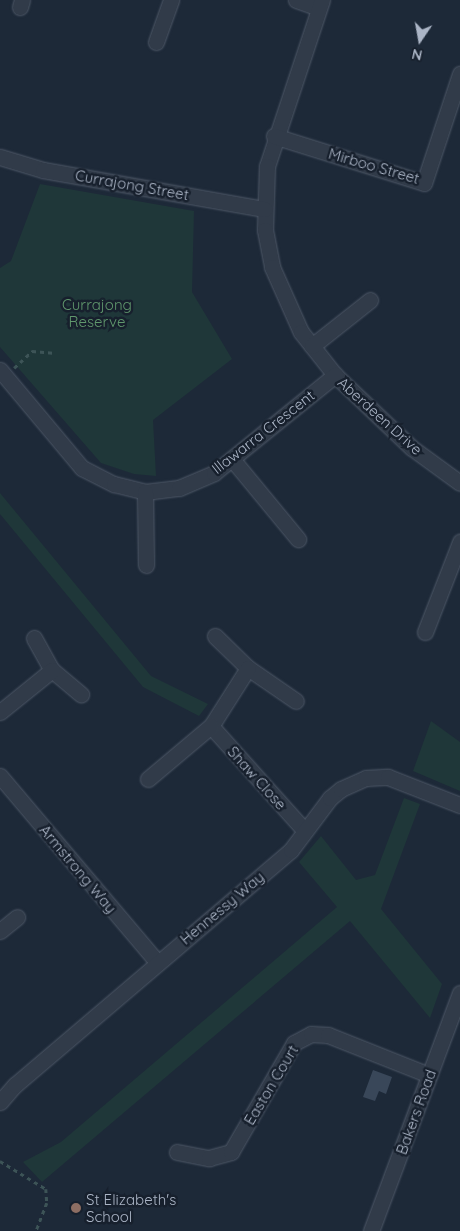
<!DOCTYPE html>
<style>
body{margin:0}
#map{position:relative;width:460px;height:1231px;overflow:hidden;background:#1d2938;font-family:Quicksand,sans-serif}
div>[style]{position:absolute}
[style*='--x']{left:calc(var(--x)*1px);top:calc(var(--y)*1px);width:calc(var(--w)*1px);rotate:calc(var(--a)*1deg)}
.green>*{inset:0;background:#1f3739}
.building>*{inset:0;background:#394759}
.path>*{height:2.5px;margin-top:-1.25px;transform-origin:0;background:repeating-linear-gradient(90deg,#3d5457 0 4px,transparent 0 8px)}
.roads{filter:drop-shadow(0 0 1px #4e5867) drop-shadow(0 0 1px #4e5867)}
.minor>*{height:15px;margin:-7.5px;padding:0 7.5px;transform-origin:7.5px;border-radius:7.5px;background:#313b49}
.dots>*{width:14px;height:14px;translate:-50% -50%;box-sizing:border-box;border:2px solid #17202d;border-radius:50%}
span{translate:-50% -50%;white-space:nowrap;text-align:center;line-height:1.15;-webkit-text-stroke:5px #17202d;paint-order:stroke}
.street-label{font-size:15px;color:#abb5c6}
.park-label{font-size:15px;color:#60986d}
.poi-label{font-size:15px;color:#abb5c6}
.left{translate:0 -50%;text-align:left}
.north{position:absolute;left:395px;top:15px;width:50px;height:50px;-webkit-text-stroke:4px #17202d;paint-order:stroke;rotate:192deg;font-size:14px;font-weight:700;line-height:20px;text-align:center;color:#abb5c6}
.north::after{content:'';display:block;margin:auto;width:18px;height:22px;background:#abb5c6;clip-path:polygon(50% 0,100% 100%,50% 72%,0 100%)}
</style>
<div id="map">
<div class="green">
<i style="clip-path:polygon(40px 184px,194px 211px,192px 292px,232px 359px,153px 420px,156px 476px,134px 474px,101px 463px,0 347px,0 268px,11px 261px)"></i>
<i style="clip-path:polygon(0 493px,151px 676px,208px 704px,199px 716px,143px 687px,0 514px)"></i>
<i style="clip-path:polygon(431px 721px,460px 742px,460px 791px,413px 771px)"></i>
<i style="clip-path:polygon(404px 798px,420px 804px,381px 909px,442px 984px,430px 1018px,350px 921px,42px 1182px,23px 1162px,61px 1142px,337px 907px,299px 862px,321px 836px,356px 880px,375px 875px)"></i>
</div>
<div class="building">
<i style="clip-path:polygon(373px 1070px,392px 1077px,386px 1094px,379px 1091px,375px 1101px,363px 1097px)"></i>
</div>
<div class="path">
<i style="--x:14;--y:368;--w:25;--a:-43"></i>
<i style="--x:32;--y:351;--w:21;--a:5"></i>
<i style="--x:0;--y:1161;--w:54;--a:31.3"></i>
<i style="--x:46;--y:1189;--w:14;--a:86"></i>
<i style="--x:47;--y:1203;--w:30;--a:111"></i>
</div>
<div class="roads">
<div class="minor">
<i style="--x:296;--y:0;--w:24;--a:19"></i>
<i style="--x:322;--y:0;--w:175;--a:108.3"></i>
<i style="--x:267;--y:166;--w:64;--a:91.8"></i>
<i style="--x:265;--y:230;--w:38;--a:79"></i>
<i style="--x:272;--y:267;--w:71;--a:66"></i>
<i style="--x:301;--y:332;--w:55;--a:51.7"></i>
<i style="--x:335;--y:375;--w:106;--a:43.5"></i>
<i style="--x:412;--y:448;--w:59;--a:36.1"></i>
<i style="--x:20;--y:7;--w:7;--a:-74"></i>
<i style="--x:156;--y:42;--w:45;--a:-70.3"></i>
<i style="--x:274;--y:136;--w:157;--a:17.4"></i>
<i style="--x:424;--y:183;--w:115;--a:-71.7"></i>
<i style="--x:0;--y:157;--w:45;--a:16.8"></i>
<i style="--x:43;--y:170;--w:225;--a:10"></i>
<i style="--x:312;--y:346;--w:74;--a:-38.4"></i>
<i style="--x:0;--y:370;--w:128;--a:50.1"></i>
<i style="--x:82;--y:468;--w:36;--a:27"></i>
<i style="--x:114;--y:484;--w:32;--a:14"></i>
<i style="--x:145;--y:492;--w:34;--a:-7"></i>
<i style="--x:179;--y:488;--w:38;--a:-23"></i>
<i style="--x:214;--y:473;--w:156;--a:-39"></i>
<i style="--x:232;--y:459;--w:104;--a:50.5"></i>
<i style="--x:145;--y:492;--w:73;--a:89.2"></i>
<i style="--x:425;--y:632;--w:97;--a:-68.7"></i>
<i style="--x:215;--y:636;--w:46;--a:44.1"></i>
<i style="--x:248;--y:668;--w:58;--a:34.5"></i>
<i style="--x:34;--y:638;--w:37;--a:61"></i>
<i style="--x:52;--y:670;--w:38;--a:40"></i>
<i style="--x:248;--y:668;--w:69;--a:122.5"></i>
<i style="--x:211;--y:726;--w:140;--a:48.2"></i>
<i style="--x:0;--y:712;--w:67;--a:-38.9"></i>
<i style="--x:0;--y:776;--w:243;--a:49.8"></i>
<i style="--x:148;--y:779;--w:82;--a:-40.1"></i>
<i style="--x:0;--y:931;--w:22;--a:-39"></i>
<i style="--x:0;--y:1102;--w:23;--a:-49"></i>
<i style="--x:15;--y:1085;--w:362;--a:-40.4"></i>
<i style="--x:291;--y:850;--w:65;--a:-53.1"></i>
<i style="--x:330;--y:798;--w:14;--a:-39"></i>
<i style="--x:341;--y:789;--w:27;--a:-24"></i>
<i style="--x:366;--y:778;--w:22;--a:-3"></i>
<i style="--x:388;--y:777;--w:77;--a:21.3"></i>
<i style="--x:177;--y:1152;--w:33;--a:11"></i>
<i style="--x:209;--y:1158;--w:23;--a:-15"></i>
<i style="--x:231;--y:1152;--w:126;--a:-60"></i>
<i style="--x:294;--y:1043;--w:19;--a:-28"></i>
<i style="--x:311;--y:1034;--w:17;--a:3"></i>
<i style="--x:328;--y:1035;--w:109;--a:21.6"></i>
<i style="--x:371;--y:1231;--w:254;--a:-69.5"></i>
</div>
</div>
<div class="dots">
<i style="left:76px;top:1208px;background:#8d6e63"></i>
</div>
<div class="street-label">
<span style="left:374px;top:166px;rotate:16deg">Mirboo Street</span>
<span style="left:132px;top:185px;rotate:10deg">Currajong Street</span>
<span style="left:380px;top:416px;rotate:42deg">Aberdeen Drive</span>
<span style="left:263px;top:432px;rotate:-38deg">Illawarra Crescent</span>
<span style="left:257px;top:778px;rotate:48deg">Shaw Close</span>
<span style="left:78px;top:869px;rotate:50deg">Armstrong Way</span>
<span style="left:222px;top:908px;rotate:-40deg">Hennessy Way</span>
<span style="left:271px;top:1085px;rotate:-59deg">Easton Court</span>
<span style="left:416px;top:1112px;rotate:-70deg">Bakers Road</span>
</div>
<div class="park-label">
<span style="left:97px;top:313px">Currajong<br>Reserve</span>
</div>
<div class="poi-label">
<span class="left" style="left:86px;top:1208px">St Elizabeth's<br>School</span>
</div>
<div class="north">N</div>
</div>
